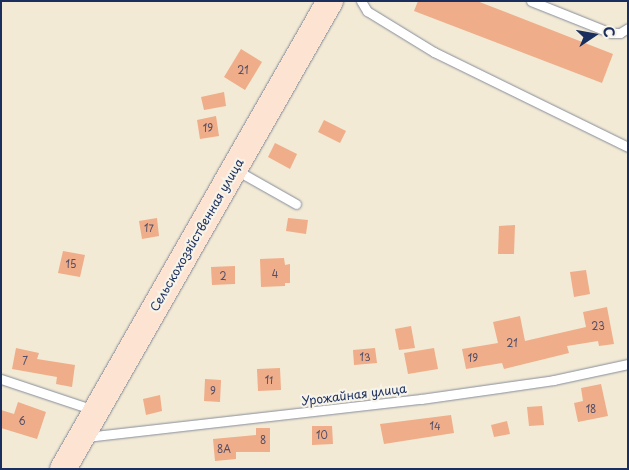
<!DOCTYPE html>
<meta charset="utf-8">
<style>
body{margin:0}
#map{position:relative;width:629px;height:470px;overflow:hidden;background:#f2ead5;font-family:"Playpen Sans",sans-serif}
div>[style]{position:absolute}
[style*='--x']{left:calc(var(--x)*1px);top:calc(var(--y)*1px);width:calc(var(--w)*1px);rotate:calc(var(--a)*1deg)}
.building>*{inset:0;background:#efad89}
.roads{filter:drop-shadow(0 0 1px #868c9a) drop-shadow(0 0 1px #868c9a)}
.service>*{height:9px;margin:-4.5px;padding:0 4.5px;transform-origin:4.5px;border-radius:4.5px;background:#fff}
.secondary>*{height:26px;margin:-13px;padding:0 13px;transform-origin:13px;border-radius:13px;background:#fde3d1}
span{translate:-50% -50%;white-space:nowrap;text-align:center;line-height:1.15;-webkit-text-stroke:4.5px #f7f3e8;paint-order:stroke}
.number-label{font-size:10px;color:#504e69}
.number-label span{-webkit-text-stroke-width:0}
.street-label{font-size:12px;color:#1b2f5e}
.frame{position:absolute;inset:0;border:2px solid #1b2f5e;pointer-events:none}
.north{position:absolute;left:569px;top:10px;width:50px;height:50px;-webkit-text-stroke:4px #f7f3e8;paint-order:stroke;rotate:78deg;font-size:14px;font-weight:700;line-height:20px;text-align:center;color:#1b2f5e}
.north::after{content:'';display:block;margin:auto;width:18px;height:22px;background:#1b2f5e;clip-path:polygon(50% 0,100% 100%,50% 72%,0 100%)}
</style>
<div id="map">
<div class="building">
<i style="clip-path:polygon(418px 1px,477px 1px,613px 54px,602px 83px,414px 11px)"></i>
<i style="clip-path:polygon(241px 49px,262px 62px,245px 90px,224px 77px)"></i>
<i style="clip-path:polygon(224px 92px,226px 106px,204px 110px,201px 97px)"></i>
<i style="clip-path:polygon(216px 116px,219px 136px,200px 139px,197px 120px)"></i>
<i style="clip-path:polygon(324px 120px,346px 131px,340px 143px,318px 132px)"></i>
<i style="clip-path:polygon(275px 143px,297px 154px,290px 169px,268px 157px)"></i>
<i style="clip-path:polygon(157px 218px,159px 236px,142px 239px,139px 221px)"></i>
<i style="clip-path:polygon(288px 218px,308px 220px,306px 234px,286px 231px)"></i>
<i style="clip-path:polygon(515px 225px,514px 254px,498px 254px,499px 226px)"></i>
<i style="clip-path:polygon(63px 251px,85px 255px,80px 277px,58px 273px)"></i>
<i style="clip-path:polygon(284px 258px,285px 265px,290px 264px,290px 283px,285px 283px,285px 286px,261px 287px,260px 259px)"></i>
<i style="clip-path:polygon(235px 266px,235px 284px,212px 285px,211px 267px)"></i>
<i style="clip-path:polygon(586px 270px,590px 294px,574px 297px,570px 272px)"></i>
<i style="clip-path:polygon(607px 307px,614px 344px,599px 346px,598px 341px,567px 346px,569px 353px,504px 369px,502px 363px,466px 369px,462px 349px,498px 343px,493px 322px,520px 316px,525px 341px,586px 327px,583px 312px)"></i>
<i style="clip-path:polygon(411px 326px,415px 348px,399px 350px,395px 329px)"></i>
<i style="clip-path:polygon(16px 348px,39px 353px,37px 359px,75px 365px,72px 387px,56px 384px,57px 377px,12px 369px)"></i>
<i style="clip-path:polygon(375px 348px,377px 363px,354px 365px,353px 350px)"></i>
<i style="clip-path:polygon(434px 348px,438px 369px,408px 374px,404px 353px)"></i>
<i style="clip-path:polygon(280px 368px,281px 390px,258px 391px,257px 369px)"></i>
<i style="clip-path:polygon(205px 379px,221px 380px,220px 402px,204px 401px)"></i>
<i style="clip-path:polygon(601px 384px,608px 416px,578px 422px,574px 403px,583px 401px,581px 388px)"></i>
<i style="clip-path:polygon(160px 395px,162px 411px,146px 415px,143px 399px)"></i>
<i style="clip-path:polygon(18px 402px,46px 412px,37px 439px,1px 428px,1px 410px,14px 414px)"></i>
<i style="clip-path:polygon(542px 406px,544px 425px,529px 426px,527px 407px)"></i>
<i style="clip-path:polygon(451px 415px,454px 433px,384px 444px,380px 424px)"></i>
<i style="clip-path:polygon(507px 421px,510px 434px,494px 437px,491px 425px)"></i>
<i style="clip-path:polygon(312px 426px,332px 426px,333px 444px,312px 445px)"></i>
<i style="clip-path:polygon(256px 428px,270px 428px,270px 452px,236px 452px,236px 459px,215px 461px,213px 439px,256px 435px)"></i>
</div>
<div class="roads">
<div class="service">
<i style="--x:361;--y:1;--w:12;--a:59"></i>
<i style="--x:367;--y:11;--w:79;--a:31.5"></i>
<i style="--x:434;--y:52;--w:216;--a:26.1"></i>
<i style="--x:531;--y:1;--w:86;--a:21.8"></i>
<i style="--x:611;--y:33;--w:9;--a:0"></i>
<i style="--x:620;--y:33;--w:9;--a:-32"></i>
<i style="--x:236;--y:170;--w:69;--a:29.5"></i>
<i style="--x:1;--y:379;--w:98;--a:18.4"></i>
<i style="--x:86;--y:437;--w:337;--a:-6.5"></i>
<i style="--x:421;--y:399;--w:134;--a:-8.1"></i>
<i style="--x:554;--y:380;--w:76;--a:-12.2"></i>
</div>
<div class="secondary">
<i style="--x:63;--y:469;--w:539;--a:-60.29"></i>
</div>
</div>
<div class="number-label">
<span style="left:243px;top:70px">21</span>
<span style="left:208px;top:128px">19</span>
<span style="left:149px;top:228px">17</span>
<span style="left:71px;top:264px">15</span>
<span style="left:275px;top:274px">4</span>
<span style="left:223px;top:276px">2</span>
<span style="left:598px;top:326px">23</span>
<span style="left:512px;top:343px">21</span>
<span style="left:365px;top:357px">13</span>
<span style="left:473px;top:358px">19</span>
<span style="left:25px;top:361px">7</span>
<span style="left:269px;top:380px">11</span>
<span style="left:213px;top:391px">9</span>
<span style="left:591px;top:409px">18</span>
<span style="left:22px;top:421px">6</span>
<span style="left:435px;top:426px">14</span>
<span style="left:322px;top:435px">10</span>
<span style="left:263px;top:440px">8</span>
<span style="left:224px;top:449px">8А</span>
</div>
<div class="street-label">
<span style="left:197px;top:235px;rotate:-60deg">Сельскохозяйственная улица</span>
<span style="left:354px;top:395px;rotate:-7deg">Урожайная улица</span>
</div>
<div class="frame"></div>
<div class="north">С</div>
</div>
